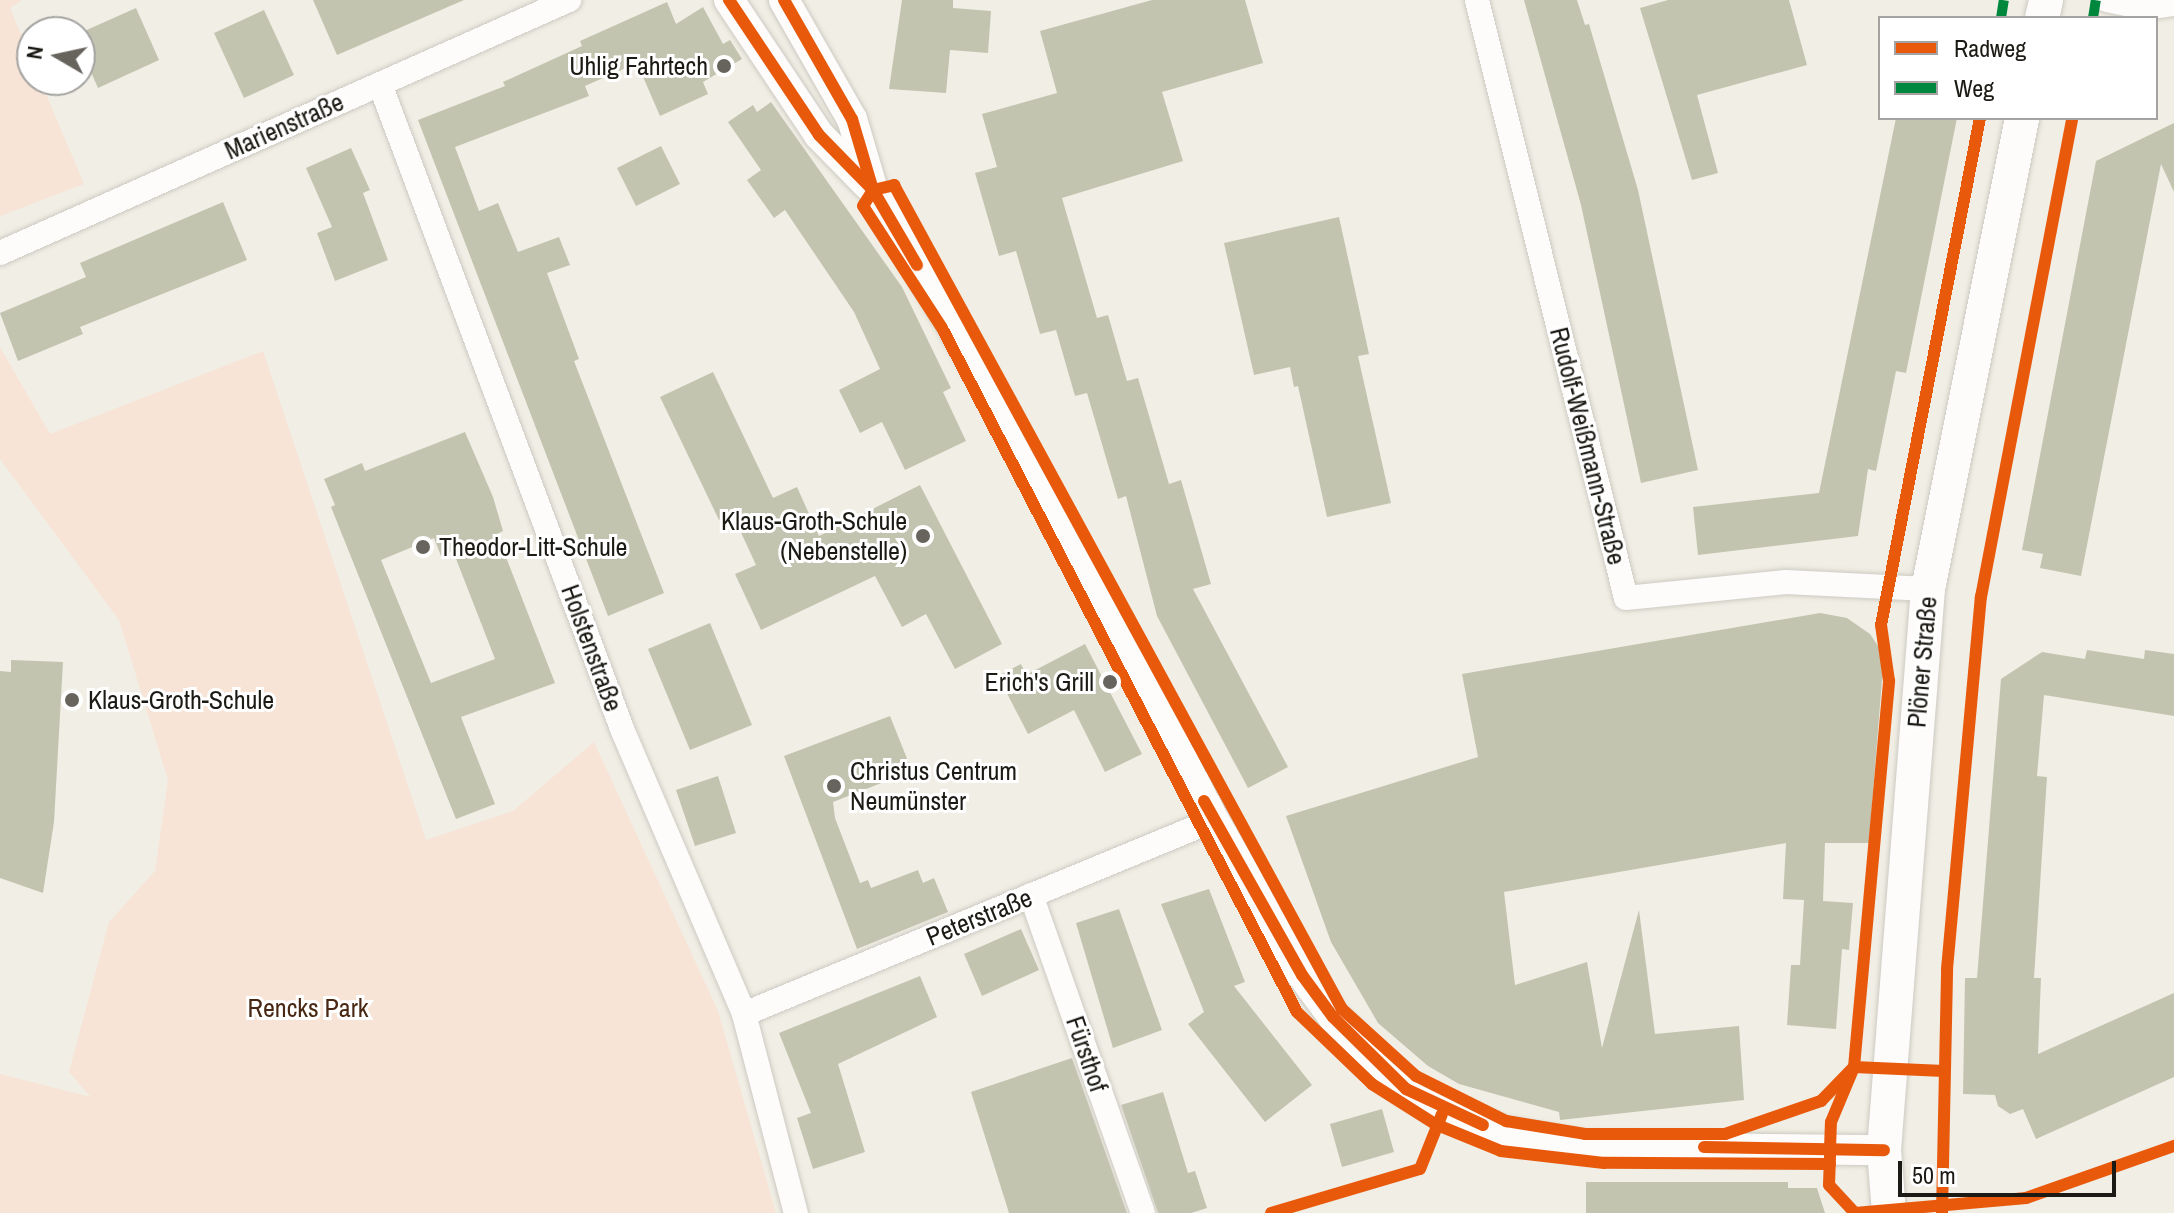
<!DOCTYPE html>
<meta charset="utf-8">
<style>
body{margin:0}
#map{position:relative;width:2174px;height:1213px;overflow:hidden;background:#f1eee5;font-family:"Archivo Narrow",sans-serif}
div>[style]{position:absolute}
[style*='--x']{left:calc(var(--x)*1px);top:calc(var(--y)*1px);width:calc(var(--w)*1px);rotate:calc(var(--a)*1deg)}
.green>*{inset:0;background:#f7e4d6}
.building>*{inset:0;background:#c3c4b0}
.roads{filter:drop-shadow(0 0 2px #cccac2) drop-shadow(0 0 2px #cccac2)}
.minor>*{height:24px;margin:-12px;padding:0 12px;transform-origin:12px;border-radius:12px;background:#fdfcfb}
.tertiary>*{height:30px;margin:-15px;padding:0 15px;transform-origin:15px;border-radius:15px;background:#fdfcfb}
.secondary>*{height:34px;margin:-17px;padding:0 17px;transform-origin:17px;border-radius:17px;background:#fdfcfb}
.quiet>*{height:10px;margin-top:-5px;transform-origin:0;background:repeating-linear-gradient(90deg,#00873e 0 20px,transparent 0 30px)}
.cycleway>*{height:12px;margin:-6px;padding:0 6px;transform-origin:6px;border-radius:6px;background:#e8590c}
.dots>*{width:22px;height:22px;translate:-50% -50%;box-sizing:border-box;border:4px solid #fff;border-radius:50%}
span{translate:-50% -50%;white-space:nowrap;text-align:center;line-height:1.15;-webkit-text-stroke:6px #fff;paint-order:stroke}
.poi-label{font-size:26px;color:#1c1a14}
.right{translate:-100% -50%;text-align:right}
.left{translate:0 -50%;text-align:left}
.street-label{font-size:26px;color:#1c1a14}
.park-label{font-size:26px;color:#482813}
.legend{position:absolute;left:1878px;top:16px;width:280px;height:104px;box-sizing:border-box;background:#fff;border:2px solid #a4a3a1;margin:0;padding:10px 14px;list-style:none;font-size:24px;color:#1c1a14}
.legend li{display:flex;align-items:center;gap:16px;height:40px}
.legend b{width:40px;border:2px solid #a4a3a1}
.north{position:absolute;left:16px;top:16px;width:80px;height:80px;box-sizing:border-box;background:#fff;border:2px solid #a4a3a1;border-radius:50%;rotate:279deg;font-size:22px;font-weight:700;line-height:32px;text-align:center;color:#1c1a14}
.north::after{content:'';display:block;margin:auto;width:28px;height:36px;background:#67645d;clip-path:polygon(50% 0,100% 100%,50% 72%,0 100%)}
.scale{position:absolute;left:1898px;top:1161px;width:218px;height:36px;box-sizing:border-box;border:4px solid #1c1a14;border-top:0;padding-left:10px;font-size:24px;line-height:28px;white-space:nowrap;color:#1c1a14;-webkit-text-stroke:6px #fff;paint-order:stroke}
</style>
<div id="map">
<div class="green">
<i style="clip-path:polygon(0 0,22px 0,10px 8px,32px 61px,32px 80px,40px 80px,84px 184px,0 216px)"></i>
<i style="clip-path:polygon(0 347px,50px 434px,263px 351px,426px 840px,513px 811px,594px 742px,718px 1011px,776px 1213px,0 1213px,0 1074px,91px 1097px,69px 1072px,109px 922px,155px 871px,168px 780px,119px 620px,0 459px)"></i>
</div>
<div class="building">
<i style="clip-path:polygon(313px 0,464px 0,337px 55px)"></i>
<i style="clip-path:polygon(902px 0,953px 0,953px 8px,991px 11px,988px 53px,950px 50px,946px 93px,889px 89px)"></i>
<i style="clip-path:polygon(1152px 0,1245px 0,1263px 63px,1162px 92px,1183px 161px,1062px 198px,1097px 318px,1108px 315px,1127px 381px,1138px 378px,1169px 484px,1181px 480px,1211px 584px,1193px 589px,1288px 767px,1248px 788px,1157px 616px,1126px 496px,1118px 499px,1087px 393px,1075px 396px,1056px 330px,1040px 334px,1016px 251px,999px 256px,975px 173px,997px 167px,982px 114px,1057px 93px,1040px 31px)"></i>
<i style="clip-path:polygon(1524px 0,1577px 0,1585px 25px,1589px 24px,1638px 190px,1698px 470px,1641px 483px,1581px 205px)"></i>
<i style="clip-path:polygon(1668px 0,1789px 0,1807px 65px,1697px 95px,1718px 173px,1692px 180px,1640px 8px)"></i>
<i style="clip-path:polygon(667px 2px,676px 24px,703px 7px,723px 44px,730px 40px,742px 59px,703px 82px,708px 94px,660px 116px,637px 63px,585px 86px,589px 96px,455px 147px,479px 211px,498px 203px,518px 252px,559px 237px,570px 265px,547px 273px,579px 359px,574px 361px,664px 593px,608px 616px,418px 120px,505px 86px,503px 82px,582px 46px,580px 41px)"></i>
<i style="clip-path:polygon(136px 8px,159px 60px,98px 88px,80px 47px,80px 33px)"></i>
<i style="clip-path:polygon(264px 10px,294px 75px,244px 98px,214px 33px)"></i>
<i style="clip-path:polygon(771px 102px,902px 287px,951px 388px,943px 392px,966px 441px,905px 470px,882px 422px,860px 433px,839px 390px,880px 369px,854px 312px,785px 210px,774px 218px,747px 180px,761px 170px,728px 122px,753px 105px,757px 112px)"></i>
<i style="clip-path:polygon(1896px 118px,1957px 118px,1906px 373px,1896px 371px,1876px 471px,1868px 469px,1858px 536px,1698px 555px,1693px 507px,1819px 493px)"></i>
<i style="clip-path:polygon(2174px 123px,2174px 192px,2161px 164px,2081px 576px,2040px 568px,2043px 554px,2022px 550px,2096px 161px)"></i>
<i style="clip-path:polygon(661px 146px,680px 184px,636px 206px,617px 168px)"></i>
<i style="clip-path:polygon(351px 148px,370px 190px,363px 193px,388px 260px,335px 281px,317px 233px,332px 227px,306px 168px)"></i>
<i style="clip-path:polygon(223px 202px,247px 260px,80px 327px,83px 334px,18px 361px,0 313px,86px 277px,80px 263px)"></i>
<i style="clip-path:polygon(1339px 217px,1369px 354px,1358px 356px,1391px 503px,1327px 517px,1298px 386px,1294px 387px,1290px 367px,1254px 375px,1224px 243px)"></i>
<i style="clip-path:polygon(713px 372px,773px 498px,797px 487px,819px 536px,920px 485px,1002px 644px,955px 669px,926px 614px,902px 627px,875px 576px,761px 630px,735px 574px,756px 565px,732px 513px,719px 520px,660px 397px)"></i>
<i style="clip-path:polygon(evenodd,465px 432px,493px 497px,503px 531px,497px 534px,555px 683px,461px 717px,495px 804px,456px 819px,331px 507px,335px 505px,324px 479px,362px 463px,365px 471px,465px 432px,434px 538px,441px 556px,453px 551px,495px 659px,431px 683px,381px 560px,434px 538px)"></i>
<i style="clip-path:polygon(1820px 613px,1847px 618px,1870px 634px,1884px 655px,1869px 843px,1825px 843px,1823px 901px,1853px 903px,1849px 950px,1842px 949px,1836px 1029px,1787px 1025px,1791px 965px,1800px 965px,1804px 900px,1783px 899px,1786px 843px,1504px 892px,1515px 985px,1587px 962px,1602px 1048px,1639px 910px,1655px 1034px,1739px 1026px,1744px 1100px,1560px 1120px,1559px 1112px,1459px 1084px,1428px 1066px,1378px 1023px,1331px 942px,1286px 816px,1478px 757px,1462px 674px)"></i>
<i style="clip-path:polygon(710px 623px,752px 725px,690px 750px,648px 649px)"></i>
<i style="clip-path:polygon(1085px 644px,1142px 754px,1105px 772px,1074px 710px,1028px 734px,998px 676px,1021px 664px,1026px 675px)"></i>
<i style="clip-path:polygon(2087px 650px,2144px 659px,2145px 650px,2174px 654px,2174px 716px,2044px 695px,2037px 776px,2047px 777px,2034px 978px,2041px 978px,2038px 1054px,2174px 993px,2174px 1077px,2036px 1139px,2023px 1109px,2010px 1114px,1998px 1106px,1995px 1095px,1963px 1094px,1965px 978px,1977px 978px,2001px 679px,2042px 652px,2085px 659px)"></i>
<i style="clip-path:polygon(11px 660px,63px 662px,54px 822px,43px 893px,0 878px,0 671px,11px 672px)"></i>
<i style="clip-path:polygon(890px 716px,912px 771px,833px 802px,835px 818px,860px 883px,868px 880px,871px 888px,918px 870px,923px 883px,934px 878px,948px 912px,857px 949px,784px 756px)"></i>
<i style="clip-path:polygon(718px 776px,736px 833px,695px 846px,676px 790px)"></i>
<i style="clip-path:polygon(1209px 889px,1245px 982px,1234px 986px,1312px 1085px,1265px 1122px,1188px 1024px,1204px 1012px,1161px 904px)"></i>
<i style="clip-path:polygon(1119px 909px,1162px 1030px,1113px 1048px,1076px 923px)"></i>
<i style="clip-path:polygon(1021px 929px,1039px 970px,982px 996px,964px 954px)"></i>
<i style="clip-path:polygon(920px 976px,937px 1017px,838px 1064px,865px 1152px,813px 1169px,797px 1118px,811px 1113px,779px 1033px)"></i>
<i style="clip-path:polygon(1072px 1058px,1127px 1213px,1009px 1213px,971px 1092px)"></i>
<i style="clip-path:polygon(1163px 1092px,1188px 1173px,1195px 1171px,1207px 1208px,1191px 1213px,1158px 1213px,1121px 1105px)"></i>
<i style="clip-path:polygon(1382px 1109px,1394px 1152px,1342px 1167px,1330px 1124px)"></i>
<i style="clip-path:polygon(1586px 1182px,1788px 1182px,1788px 1188px,1817px 1188px,1825px 1213px,1586px 1213px)"></i>
</div>
<div class="roads">
<div class="minor">
<i style="--x:1477;--y:0;--w:616;--a:76.01"></i>
<i style="--x:1626;--y:598;--w:161;--a:-5.7"></i>
<i style="--x:1786;--y:582;--w:142;--a:2.8"></i>
<i style="--x:2107;--y:0;--w:39;--a:12"></i>
<i style="--x:2145;--y:8;--w:29;--a:-8"></i>
<i style="--x:380;--y:84;--w:689;--a:69.43"></i>
<i style="--x:622;--y:729;--w:310;--a:66.8"></i>
<i style="--x:744;--y:1014;--w:206;--a:75.4"></i>
<i style="--x:0;--y:253;--w:623;--a:-23.97"></i>
<i style="--x:1031;--y:895;--w:337;--a:70.6"></i>
<i style="--x:744;--y:1014;--w:508;--a:-22.43"></i>
</div>
<div class="tertiary">
<i style="--x:729;--y:0;--w:162;--a:56.3"></i>
<i style="--x:819;--y:135;--w:70;--a:45.6"></i>
<i style="--x:784;--y:0;--w:137;--a:60.3"></i>
<i style="--x:852;--y:119;--w:74;--a:73.5"></i>
<i style="--x:873;--y:190;--w:232;--a:59.7"></i>
<i style="--x:990;--y:390;--w:485;--a:62.5"></i>
<i style="--x:1214;--y:820;--w:178;--a:60.4"></i>
<i style="--x:1302;--y:975;--w:52;--a:53.6"></i>
<i style="--x:1333;--y:1017;--w:103;--a:44.6"></i>
<i style="--x:1406;--y:1089;--w:44;--a:30.1"></i>
<i style="--x:1444;--y:1111;--w:62;--a:19.9"></i>
<i style="--x:1502;--y:1132;--w:84;--a:10.2"></i>
<i style="--x:1585;--y:1147;--w:299;--a:0.6"></i>
</div>
<div class="secondary">
<i style="--x:2042;--y:18;--w:18;--a:-77"></i>
<i style="--x:1889;--y:1213;--w:63;--a:-94.5"></i>
<i style="--x:1884;--y:1150;--w:563;--a:-85.52"></i>
<i style="--x:1928;--y:589;--w:480;--a:-78.7"></i>
</div>
</div>
<div class="quiet">
<i style="--x:2001;--y:18;--w:18;--a:-81"></i>
<i style="--x:2093;--y:18;--w:18;--a:-81"></i>
</div>
<div class="cycleway">
<i style="--x:729;--y:0;--w:162;--a:56.3"></i>
<i style="--x:819;--y:135;--w:73;--a:45.6"></i>
<i style="--x:784;--y:0;--w:137;--a:60.3"></i>
<i style="--x:852;--y:119;--w:74;--a:73.5"></i>
<i style="--x:873;--y:190;--w:87;--a:59.6"></i>
<i style="--x:1204;--y:801;--w:200;--a:60.6"></i>
<i style="--x:1302;--y:975;--w:52;--a:53.6"></i>
<i style="--x:1333;--y:1017;--w:103;--a:44.6"></i>
<i style="--x:1406;--y:1089;--w:85;--a:25.1"></i>
<i style="--x:1704;--y:1147;--w:180;--a:1"></i>
<i style="--x:1830;--y:1164;--w:226;--a:-179.7"></i>
<i style="--x:1604;--y:1163;--w:104;--a:-173.4"></i>
<i style="--x:1501;--y:1151;--w:71;--a:-157.8"></i>
<i style="--x:1435;--y:1124;--w:75;--a:-147.6"></i>
<i style="--x:1372;--y:1084;--w:104;--a:-136.2"></i>
<i style="--x:1297;--y:1012;--w:771;--a:-117.43"></i>
<i style="--x:942;--y:328;--w:145;--a:-122.9"></i>
<i style="--x:863;--y:206;--w:19;--a:-58"></i>
<i style="--x:873;--y:190;--w:22;--a:-13"></i>
<i style="--x:894;--y:185;--w:938;--a:61.47"></i>
<i style="--x:1342;--y:1009;--w:100;--a:42.2"></i>
<i style="--x:1416;--y:1076;--w:101;--a:26.6"></i>
<i style="--x:1506;--y:1121;--w:80;--a:9.3"></i>
<i style="--x:1585;--y:1134;--w:140;--a:0"></i>
<i style="--x:1725;--y:1134;--w:102;--a:-19"></i>
<i style="--x:1821;--y:1101;--w:47;--a:-45.9"></i>
<i style="--x:1854;--y:1067;--w:90;--a:2.5"></i>
<i style="--x:1271;--y:1213;--w:155;--a:-16.5"></i>
<i style="--x:1420;--y:1169;--w:59;--a:-68.2"></i>
<i style="--x:1855;--y:1213;--w:38;--a:-133"></i>
<i style="--x:1829;--y:1185;--w:36;--a:-88"></i>
<i style="--x:1830;--y:1149;--w:27;--a:-88"></i>
<i style="--x:1831;--y:1122;--w:60;--a:-67.3"></i>
<i style="--x:1854;--y:1067;--w:388;--a:-84.8"></i>
<i style="--x:1889;--y:681;--w:57;--a:-98.1"></i>
<i style="--x:1881;--y:625;--w:517;--a:-78.95"></i>
<i style="--x:1855;--y:1213;--w:172;--a:-5"></i>
<i style="--x:2026;--y:1198;--w:157;--a:-19.4"></i>
<i style="--x:1942;--y:1213;--w:244;--a:-88.8"></i>
<i style="--x:1947;--y:969;--w:374;--a:-84.8"></i>
<i style="--x:1981;--y:597;--w:488;--a:-79.2"></i>
</div>
<div class="dots">
<i style="left:724px;top:66px;background:#67645d"></i>
<i style="left:923px;top:536px;background:#67645d"></i>
<i style="left:423px;top:547px;background:#67645d"></i>
<i style="left:1110px;top:682px;background:#67645d"></i>
<i style="left:72px;top:700px;background:#67645d"></i>
<i style="left:834px;top:786px;background:#67645d"></i>
</div>
<div class="poi-label">
<span class="right" style="left:708px;top:66px">Uhlig Fahrtech</span>
<span class="right" style="left:907px;top:536px">Klaus-Groth-Schule<br>(Nebenstelle)</span>
<span class="left" style="left:439px;top:547px">Theodor-Litt-Schule</span>
<span class="right" style="left:1094px;top:682px">Erich's Grill</span>
<span class="left" style="left:88px;top:700px">Klaus-Groth-Schule</span>
<span class="left" style="left:850px;top:786px">Christus Centrum<br>Neumünster</span>
</div>
<div class="street-label">
<span style="left:284px;top:126px;rotate:-24deg">Marienstraße</span>
<span style="left:1588px;top:446px;rotate:76deg">Rudolf-Weißmann-Straße</span>
<span style="left:592px;top:648px;rotate:70deg">Holstenstraße</span>
<span style="left:1922px;top:662px;rotate:-85deg">Plöner Straße</span>
<span style="left:979px;top:917px;rotate:-22deg">Peterstraße</span>
<span style="left:1087px;top:1054px;rotate:71deg">Fürsthof</span>
</div>
<div class="park-label">
<span style="left:308px;top:1008px">Rencks Park</span>
</div>
<ul class="legend">
<li><b style="height:10px;background:#e8590c"></b>Radweg</li>
<li><b style="height:10px;background:#00873e"></b>Weg</li>
</ul>
<div class="north">N</div>
<div class="scale">50 m</div>
</div>
